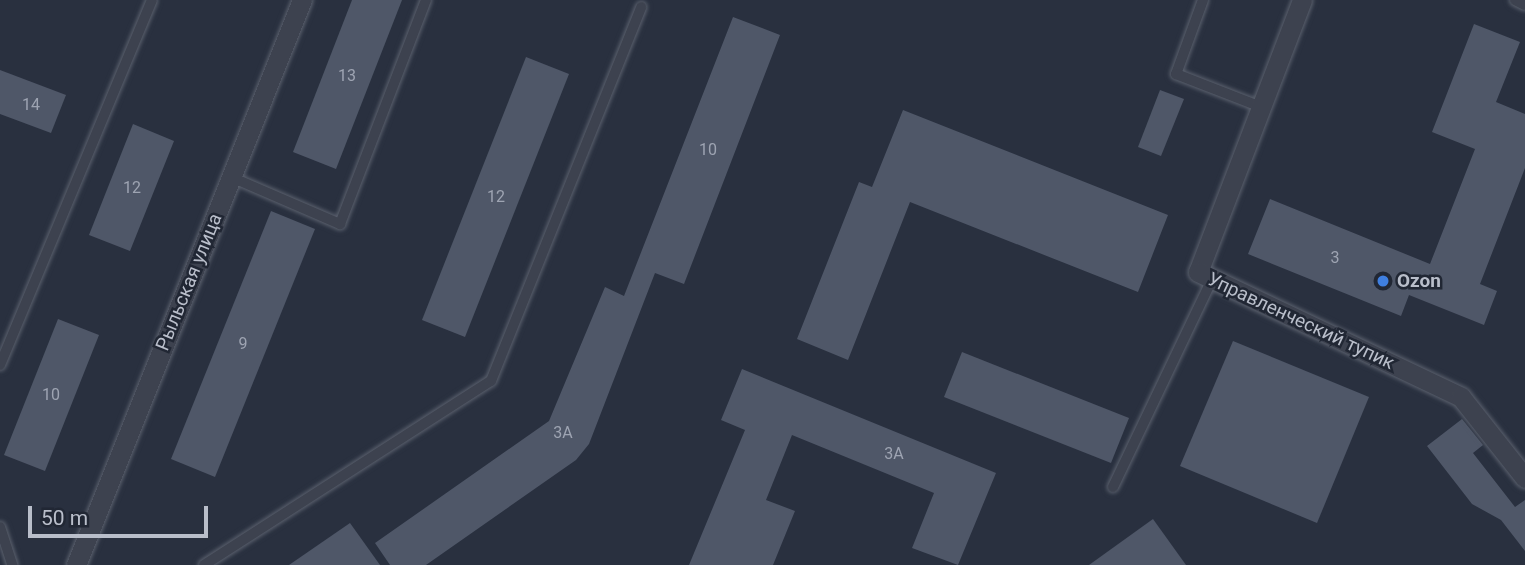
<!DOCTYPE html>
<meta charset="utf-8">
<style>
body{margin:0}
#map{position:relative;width:1525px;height:565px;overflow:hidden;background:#29303f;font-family:Roboto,sans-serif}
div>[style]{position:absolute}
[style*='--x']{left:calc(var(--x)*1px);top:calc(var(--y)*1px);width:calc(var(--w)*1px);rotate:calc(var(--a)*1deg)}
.building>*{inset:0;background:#4f5768}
.roads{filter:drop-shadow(0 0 2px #5a606d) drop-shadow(0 0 2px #5a606d)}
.service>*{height:10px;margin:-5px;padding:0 5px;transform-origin:5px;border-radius:5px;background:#3d424f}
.minor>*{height:19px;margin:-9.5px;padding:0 9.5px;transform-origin:9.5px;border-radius:9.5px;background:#3d424f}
.dots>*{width:19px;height:19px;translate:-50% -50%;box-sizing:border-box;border:4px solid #212734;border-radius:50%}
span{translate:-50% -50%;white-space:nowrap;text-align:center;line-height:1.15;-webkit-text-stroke:5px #212734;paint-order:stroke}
.number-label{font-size:16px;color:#9ea4b2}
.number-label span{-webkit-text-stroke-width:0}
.poi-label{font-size:19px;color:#b9beca;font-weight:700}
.left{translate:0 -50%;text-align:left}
.street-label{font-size:19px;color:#b9beca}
.scale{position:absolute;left:28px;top:506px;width:180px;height:32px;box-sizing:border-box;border:4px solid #b9beca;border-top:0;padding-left:9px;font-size:21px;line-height:24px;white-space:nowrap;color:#b9beca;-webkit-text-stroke:5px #212734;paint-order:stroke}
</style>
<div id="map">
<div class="building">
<i style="clip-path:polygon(352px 0,402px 0,336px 169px,293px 152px)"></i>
<i style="clip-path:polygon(733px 17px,780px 35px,684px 284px,655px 273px,589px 444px,576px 460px,426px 565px,390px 565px,375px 543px,549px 421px,605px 287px,624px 296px)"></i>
<i style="clip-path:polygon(1474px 24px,1520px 42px,1496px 102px,1525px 114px,1525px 168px,1480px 284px,1497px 291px,1484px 325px,1409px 295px,1401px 316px,1248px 254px,1270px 199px,1430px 264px,1475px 149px,1432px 132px)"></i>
<i style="clip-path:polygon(526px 57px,569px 74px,465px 337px,422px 320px)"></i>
<i style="clip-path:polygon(0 70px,66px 95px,51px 133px,0 114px)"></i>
<i style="clip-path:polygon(1160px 90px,1184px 99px,1161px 156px,1138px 147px)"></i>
<i style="clip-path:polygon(903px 110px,1168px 215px,1138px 292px,910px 202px,848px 360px,797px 339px,859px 182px,872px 187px)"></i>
<i style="clip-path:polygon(133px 124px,174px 141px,130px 251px,89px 235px)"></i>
<i style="clip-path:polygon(271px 211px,315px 229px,215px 477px,171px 459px)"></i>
<i style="clip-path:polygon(58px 319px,99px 335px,45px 471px,4px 455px)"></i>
<i style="clip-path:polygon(1233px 341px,1369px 397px,1317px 523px,1180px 466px)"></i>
<i style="clip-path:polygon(962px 352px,1129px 418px,1111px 463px,944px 397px)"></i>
<i style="clip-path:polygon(742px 369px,996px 473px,958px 565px,912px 548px,934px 493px,792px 435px,766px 500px,795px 511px,773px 565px,689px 565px,745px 430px,721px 420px)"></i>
<i style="clip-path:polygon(1462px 419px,1483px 445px,1473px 453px,1515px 507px,1525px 500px,1525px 551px,1501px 520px,1472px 504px,1427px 446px)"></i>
<i style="clip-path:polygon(1153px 519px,1186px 565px,1089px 565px)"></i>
<i style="clip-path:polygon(350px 523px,380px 565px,289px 565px)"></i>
</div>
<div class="roads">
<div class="service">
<i style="--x:1203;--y:0;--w:79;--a:110"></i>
<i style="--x:1176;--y:74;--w:91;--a:21.2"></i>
<i style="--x:1515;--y:0;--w:11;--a:27"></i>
<i style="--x:231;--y:177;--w:119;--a:23.3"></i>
<i style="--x:340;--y:224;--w:240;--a:-69"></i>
<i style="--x:0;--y:365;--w:395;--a:-67.4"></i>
<i style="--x:1113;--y:487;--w:230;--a:-64.5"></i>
<i style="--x:0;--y:527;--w:40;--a:72"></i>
<i style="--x:204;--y:565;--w:341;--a:-32.7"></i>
<i style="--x:491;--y:381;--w:403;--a:-68.1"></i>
</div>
<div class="minor">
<i style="--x:1302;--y:0;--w:291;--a:110.9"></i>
<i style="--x:1198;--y:272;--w:291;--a:25.4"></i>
<i style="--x:1461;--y:397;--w:103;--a:51.7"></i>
<i style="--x:76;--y:565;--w:609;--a:-68.2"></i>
</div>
</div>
<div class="dots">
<i style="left:1383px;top:281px;background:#3f7fe0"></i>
</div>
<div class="number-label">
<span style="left:347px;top:76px">13</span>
<span style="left:31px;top:105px">14</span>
<span style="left:708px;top:150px">10</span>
<span style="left:132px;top:188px">12</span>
<span style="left:496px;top:197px">12</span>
<span style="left:1335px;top:258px">3</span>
<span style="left:243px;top:344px">9</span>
<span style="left:51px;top:395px">10</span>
<span style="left:563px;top:433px">3А</span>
<span style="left:894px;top:454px">3А</span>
</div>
<div class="poi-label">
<span class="left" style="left:1397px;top:281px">Ozon</span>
</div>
<div class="street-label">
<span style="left:189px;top:282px;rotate:-68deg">Рыльская улица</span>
<span style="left:1301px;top:321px;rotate:25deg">Управленческий тупик</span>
</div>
<div class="scale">50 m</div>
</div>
